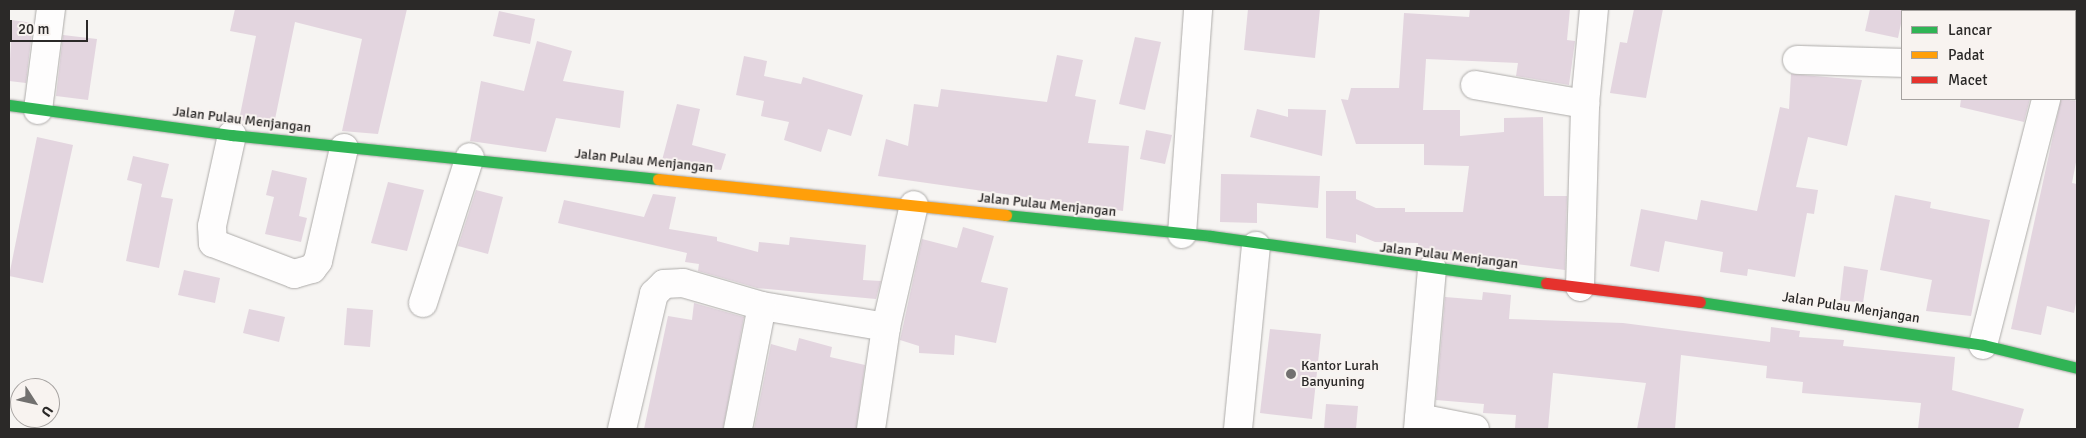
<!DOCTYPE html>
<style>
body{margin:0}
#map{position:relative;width:2086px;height:438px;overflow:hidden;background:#f6f4f2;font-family:Signika,sans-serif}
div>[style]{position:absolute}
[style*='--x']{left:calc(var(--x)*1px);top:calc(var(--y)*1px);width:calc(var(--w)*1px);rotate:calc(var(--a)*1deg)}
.building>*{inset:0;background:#e3d5df}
.roads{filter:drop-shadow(0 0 1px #adaba9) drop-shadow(0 0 1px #adaba9)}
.street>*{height:28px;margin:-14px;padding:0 14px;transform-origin:14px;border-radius:14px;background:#fefdfd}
.fast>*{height:11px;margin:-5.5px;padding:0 5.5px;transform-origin:5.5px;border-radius:5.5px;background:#30b455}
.slow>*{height:11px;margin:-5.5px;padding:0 5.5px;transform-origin:5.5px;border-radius:5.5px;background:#ff9f0a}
.jam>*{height:11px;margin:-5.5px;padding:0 5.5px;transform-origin:5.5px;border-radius:5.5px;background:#e5322d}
.dots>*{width:14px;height:14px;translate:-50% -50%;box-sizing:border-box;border:2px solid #f8f3f0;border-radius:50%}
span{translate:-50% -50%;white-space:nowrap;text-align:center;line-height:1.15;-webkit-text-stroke:4px #f8f3f0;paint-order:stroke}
.street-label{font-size:14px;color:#2b2928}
.poi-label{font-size:14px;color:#2b2928}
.left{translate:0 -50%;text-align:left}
.frame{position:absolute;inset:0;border:10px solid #2b2928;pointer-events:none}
.legend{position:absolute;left:1901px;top:10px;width:175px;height:90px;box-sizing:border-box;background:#f8f3f0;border:1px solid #a6a2a0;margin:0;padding:6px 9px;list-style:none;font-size:15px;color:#2b2928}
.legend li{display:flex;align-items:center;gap:10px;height:25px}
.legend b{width:25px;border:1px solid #a6a2a0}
.north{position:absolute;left:10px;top:378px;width:50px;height:50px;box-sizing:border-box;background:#f8f3f0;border:1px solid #a6a2a0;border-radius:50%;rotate:125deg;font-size:14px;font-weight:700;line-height:20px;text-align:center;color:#2b2928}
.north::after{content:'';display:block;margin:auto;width:18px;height:22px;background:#72706f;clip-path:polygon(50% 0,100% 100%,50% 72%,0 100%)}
.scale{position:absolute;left:10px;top:20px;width:78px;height:22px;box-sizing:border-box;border:2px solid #2b2928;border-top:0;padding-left:6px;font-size:15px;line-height:18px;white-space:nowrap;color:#2b2928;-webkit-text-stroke:4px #f8f3f0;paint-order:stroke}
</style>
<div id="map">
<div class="building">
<i style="clip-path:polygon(235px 9px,407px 9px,378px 134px,342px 131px,362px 39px,295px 22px,274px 124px,239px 120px,256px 36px,230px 31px)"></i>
<i style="clip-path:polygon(1248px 9px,1320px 9px,1315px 58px,1244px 50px)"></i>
<i style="clip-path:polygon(1470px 9px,1570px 9px,1567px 40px,1575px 41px,1569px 85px,1516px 76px,1518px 63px,1426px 59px,1423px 110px,1460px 110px,1460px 136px,1504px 132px,1504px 118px,1543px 117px,1544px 196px,1567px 196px,1565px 270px,1485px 260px,1486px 257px,1419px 252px,1418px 243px,1375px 242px,1356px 234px,1356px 243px,1326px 238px,1326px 191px,1356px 191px,1356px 199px,1376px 208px,1405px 208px,1405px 212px,1463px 212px,1469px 166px,1424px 165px,1424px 144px,1356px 144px,1341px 99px,1348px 100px,1351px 88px,1399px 88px,1404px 13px,1469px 17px)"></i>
<i style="clip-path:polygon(1634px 9px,1663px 9px,1646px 98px,1610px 93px,1620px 42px,1627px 43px)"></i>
<i style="clip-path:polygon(1870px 9px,1904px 9px,1898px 38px,1865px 31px)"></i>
<i style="clip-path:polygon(499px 11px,535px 19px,530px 44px,493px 36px)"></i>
<i style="clip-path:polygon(12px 20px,33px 23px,26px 83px,9px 81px)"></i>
<i style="clip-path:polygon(63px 35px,97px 39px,88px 100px,56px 96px)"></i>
<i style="clip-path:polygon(1135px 37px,1161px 42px,1145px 110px,1119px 104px)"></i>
<i style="clip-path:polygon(537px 41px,572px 51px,563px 81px,624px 91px,620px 128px,556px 118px,546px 152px,470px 141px,481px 81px,524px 91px)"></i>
<i style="clip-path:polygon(1057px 55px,1083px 60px,1075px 96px,1096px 100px,1088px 143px,1129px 146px,1123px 211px,878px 176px,886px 139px,908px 146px,914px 104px,938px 107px,941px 89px,1047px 102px)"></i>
<i style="clip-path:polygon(744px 56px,767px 61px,764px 76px,801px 84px,803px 77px,863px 95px,851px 136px,828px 129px,821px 152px,784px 140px,789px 122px,761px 116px,764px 101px,736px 95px)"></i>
<i style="clip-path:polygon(1791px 74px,1862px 80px,1847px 146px,1808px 137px,1796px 187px,1818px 190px,1814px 214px,1807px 213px,1795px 277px,1748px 269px,1747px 276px,1720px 272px,1723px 252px,1665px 241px,1659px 272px,1630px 266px,1641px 209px,1697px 220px,1701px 200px,1757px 211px,1780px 107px,1789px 109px)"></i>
<i style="clip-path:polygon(1961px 99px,2030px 99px,2024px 122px,1960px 107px)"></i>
<i style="clip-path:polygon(2061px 99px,2077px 101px,2077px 157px,2072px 183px,2077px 184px,2077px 298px,2074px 313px,2047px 306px,2041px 335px,2011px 329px)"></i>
<i style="clip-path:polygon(677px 104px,700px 109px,692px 145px,726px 154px,721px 170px,661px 164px)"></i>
<i style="clip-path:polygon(1257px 109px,1288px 117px,1288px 109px,1326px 110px,1322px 156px,1250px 137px)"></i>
<i style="clip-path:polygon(1146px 130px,1172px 135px,1165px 164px,1140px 159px)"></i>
<i style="clip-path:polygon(37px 137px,73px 145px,43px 283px,9px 276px)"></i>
<i style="clip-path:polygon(133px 156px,169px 164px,161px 197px,173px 199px,159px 268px,126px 261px,142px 184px,127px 180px)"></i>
<i style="clip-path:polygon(272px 170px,307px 178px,299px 216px,307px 218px,301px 242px,265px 234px,274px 197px,266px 195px)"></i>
<i style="clip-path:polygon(1221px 174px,1320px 176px,1318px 208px,1257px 203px,1257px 223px,1220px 222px)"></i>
<i style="clip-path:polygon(388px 182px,424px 190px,407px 251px,371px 243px)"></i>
<i style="clip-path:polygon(476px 190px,503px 197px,488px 254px,458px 246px)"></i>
<i style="clip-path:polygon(653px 194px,676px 197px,669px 229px,717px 237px,717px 241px,758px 252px,759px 242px,789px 245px,790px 237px,866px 245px,863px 280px,881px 281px,876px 299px,757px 288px,698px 271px,699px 264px,685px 262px,687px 253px,558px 223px,564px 200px,644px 217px)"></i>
<i style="clip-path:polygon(1895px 195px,1931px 202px,1930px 208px,1990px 220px,1971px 316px,1926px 311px,1932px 280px,1880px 270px)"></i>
<i style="clip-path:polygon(963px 227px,994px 236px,981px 282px,1008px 288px,996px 343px,955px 335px,954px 355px,919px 353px,919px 346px,900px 340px,922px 239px,957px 248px)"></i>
<i style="clip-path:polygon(1844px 266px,1868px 270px,1863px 303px,1840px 300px)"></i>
<i style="clip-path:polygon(184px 270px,220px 278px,215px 303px,178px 295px)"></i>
<i style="clip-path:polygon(1483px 292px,1511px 295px,1509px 319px,1623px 323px,1770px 342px,1771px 327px,1800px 331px,1799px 337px,1844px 340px,1843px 346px,1955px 357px,1952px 390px,2024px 409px,2018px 429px,1918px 429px,1921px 403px,1802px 393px,1803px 382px,1766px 378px,1767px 366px,1681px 355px,1675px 429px,1637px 429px,1646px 383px,1553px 373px,1548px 429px,1515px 428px,1516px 415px,1483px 413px,1484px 404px,1436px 400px,1445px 297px,1482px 300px)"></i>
<i style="clip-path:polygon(694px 303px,744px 317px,723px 429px,644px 429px,668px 316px,692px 320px)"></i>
<i style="clip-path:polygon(347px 308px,373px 310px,370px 347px,344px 345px)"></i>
<i style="clip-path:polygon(249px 309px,285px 317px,279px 342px,243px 333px)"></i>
<i style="clip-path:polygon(1270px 329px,1321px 334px,1312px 419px,1260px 413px)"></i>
<i style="clip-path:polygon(799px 338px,832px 347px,830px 357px,865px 365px,856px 429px,754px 429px,771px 344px,796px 351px)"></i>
<i style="clip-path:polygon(1326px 404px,1358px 406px,1356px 429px,1324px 429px)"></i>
</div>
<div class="roads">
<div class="street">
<i style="--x:1797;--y:60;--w:105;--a:1.6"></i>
<i style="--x:2075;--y:84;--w:2;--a:27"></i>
<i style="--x:1475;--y:85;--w:112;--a:9.8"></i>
<i style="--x:38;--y:110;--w:102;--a:-82.7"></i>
<i style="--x:232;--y:135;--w:93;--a:102.4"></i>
<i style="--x:212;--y:226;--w:17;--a:87"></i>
<i style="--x:213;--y:243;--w:87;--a:20.9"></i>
<i style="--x:294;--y:274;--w:19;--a:-16"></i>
<i style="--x:312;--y:269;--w:10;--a:-53"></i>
<i style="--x:318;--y:261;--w:116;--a:-77"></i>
<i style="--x:1182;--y:234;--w:226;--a:-85.9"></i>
<i style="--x:1580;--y:287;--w:183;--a:-88.4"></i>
<i style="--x:1585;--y:104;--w:95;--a:-84.6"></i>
<i style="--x:423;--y:303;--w:153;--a:-72.2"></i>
<i style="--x:1983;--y:345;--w:254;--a:-75.6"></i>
<i style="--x:1419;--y:418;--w:57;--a:11.1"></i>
<i style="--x:622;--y:429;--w:139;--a:-76.7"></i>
<i style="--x:654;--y:294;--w:14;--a:-45"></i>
<i style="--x:664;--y:284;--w:19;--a:-3"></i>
<i style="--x:683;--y:283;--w:82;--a:16.2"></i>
<i style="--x:762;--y:306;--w:126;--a:9.6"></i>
<i style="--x:738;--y:429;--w:125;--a:-79"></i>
<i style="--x:871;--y:429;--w:103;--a:-81.6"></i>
<i style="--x:886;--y:327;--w:125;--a:-77.1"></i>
<i style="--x:1238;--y:429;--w:184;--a:-84.4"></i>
<i style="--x:1418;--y:429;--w:161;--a:-85"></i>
</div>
<div class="fast">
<i style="--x:9;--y:105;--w:225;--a:7.7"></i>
<i style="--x:232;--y:135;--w:428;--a:5.9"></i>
<i style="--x:1006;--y:215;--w:206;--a:5.8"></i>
<i style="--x:1211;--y:236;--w:338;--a:8"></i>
<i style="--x:1700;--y:302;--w:286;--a:8.6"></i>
<i style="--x:1983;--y:345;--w:97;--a:13.7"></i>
</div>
<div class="slow">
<i style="--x:658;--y:179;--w:350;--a:5.9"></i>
</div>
<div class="jam">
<i style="--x:1546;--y:283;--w:155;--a:7"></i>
</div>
</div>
<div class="dots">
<i style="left:1291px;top:374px;background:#72706f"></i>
</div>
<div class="street-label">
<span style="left:242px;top:120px;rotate:7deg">Jalan Pulau Menjangan</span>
<span style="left:644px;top:161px;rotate:6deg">Jalan Pulau Menjangan</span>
<span style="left:1047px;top:205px;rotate:6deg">Jalan Pulau Menjangan</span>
<span style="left:1449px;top:256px;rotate:7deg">Jalan Pulau Menjangan</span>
<span style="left:1851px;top:308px;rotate:9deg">Jalan Pulau Menjangan</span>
</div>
<div class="poi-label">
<span class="left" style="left:1301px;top:374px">Kantor Lurah<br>Banyuning</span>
</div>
<div class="frame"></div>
<ul class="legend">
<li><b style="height:6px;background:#30b455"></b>Lancar</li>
<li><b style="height:6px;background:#ff9f0a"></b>Padat</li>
<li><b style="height:6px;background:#e5322d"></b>Macet</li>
</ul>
<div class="north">U</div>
<div class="scale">20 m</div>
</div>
